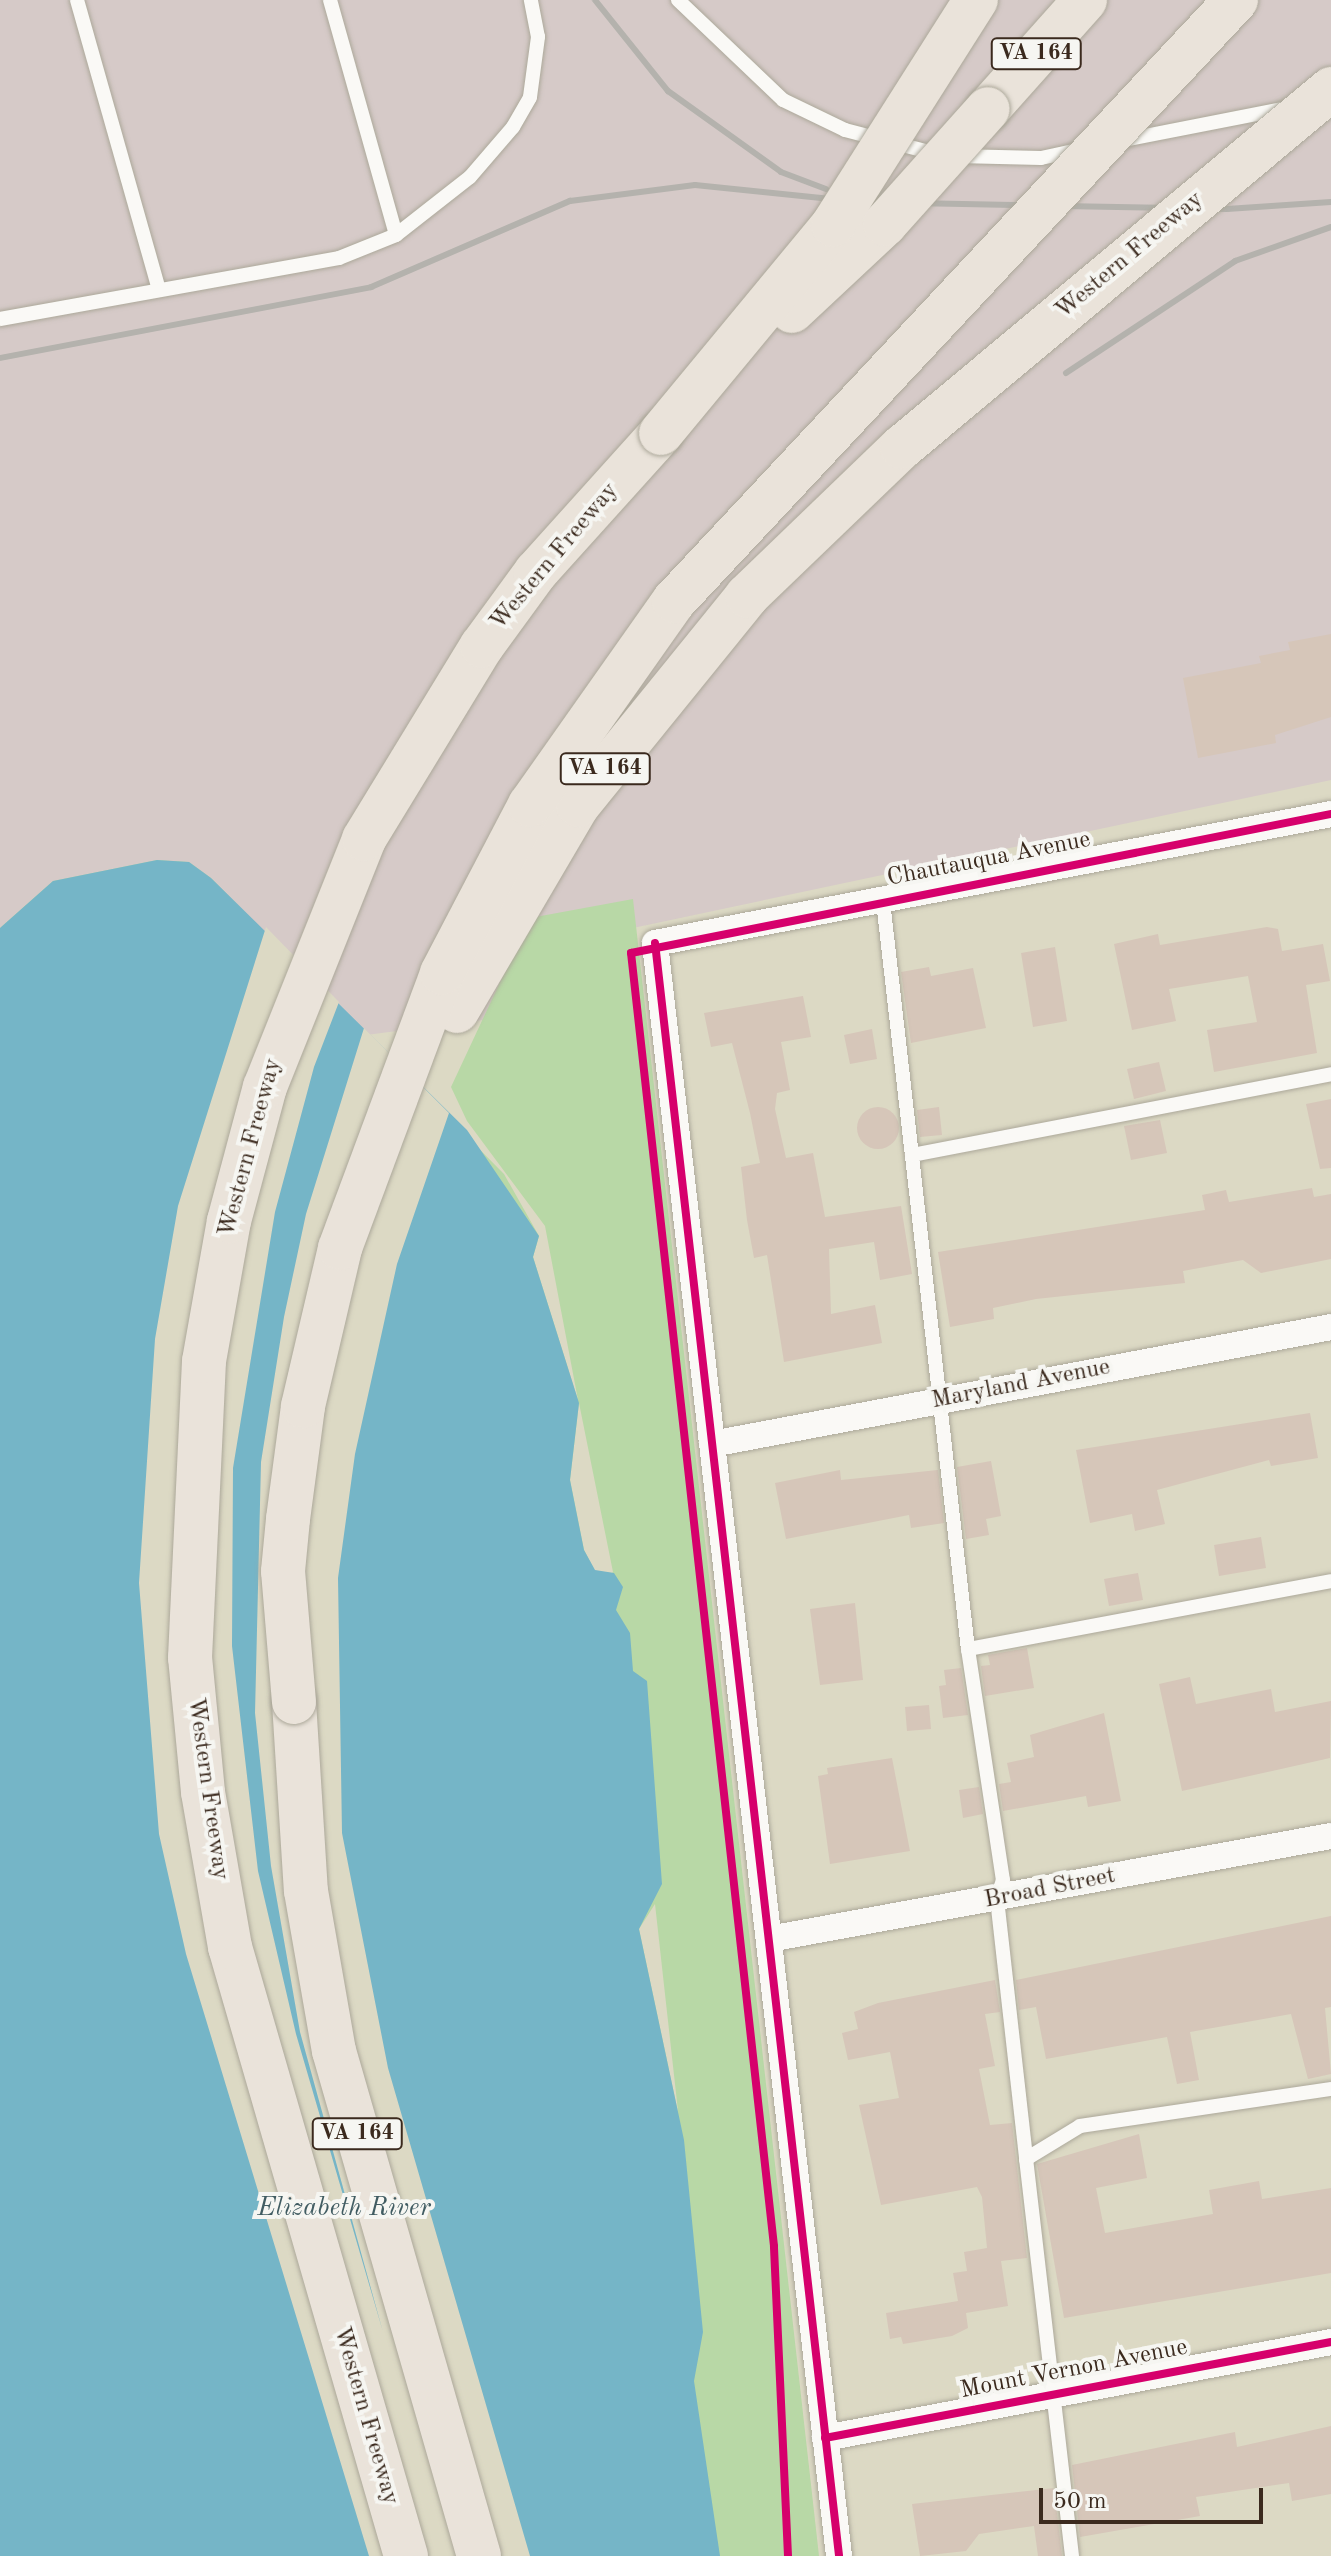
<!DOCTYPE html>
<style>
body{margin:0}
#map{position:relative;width:1331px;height:2556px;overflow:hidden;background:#dcd9c4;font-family:"Old Standard TT",serif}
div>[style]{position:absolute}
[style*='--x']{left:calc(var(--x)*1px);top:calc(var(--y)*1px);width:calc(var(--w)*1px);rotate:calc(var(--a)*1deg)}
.industrial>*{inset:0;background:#d6cac8}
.green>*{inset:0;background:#b8d8a6}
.water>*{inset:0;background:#75b5c7}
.pier>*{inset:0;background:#dcd9c4}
.building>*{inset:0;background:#d6c6b9}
.round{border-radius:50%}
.roads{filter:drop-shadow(0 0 2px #aca89a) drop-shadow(0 0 2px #aca89a)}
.service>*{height:14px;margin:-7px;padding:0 7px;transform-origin:7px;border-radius:7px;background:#faf9f6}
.minor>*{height:26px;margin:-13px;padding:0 13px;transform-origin:13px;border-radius:13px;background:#faf9f6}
.motorway>*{height:44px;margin:-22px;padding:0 22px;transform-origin:22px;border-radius:22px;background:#eae3da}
.rail>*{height:6px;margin:-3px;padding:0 3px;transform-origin:3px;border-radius:3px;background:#b4b2ad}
.bridges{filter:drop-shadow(0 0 2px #aca89a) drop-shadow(0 0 2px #aca89a)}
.motorway-bridge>*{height:44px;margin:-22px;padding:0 22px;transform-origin:22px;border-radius:22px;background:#eae3da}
.cycleway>*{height:8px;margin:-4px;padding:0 4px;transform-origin:4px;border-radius:4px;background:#d6006c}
span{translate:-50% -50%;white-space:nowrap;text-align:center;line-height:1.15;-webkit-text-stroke:8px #f6f6f2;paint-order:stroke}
.shield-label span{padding:2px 6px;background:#f6f6f2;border:2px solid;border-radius:6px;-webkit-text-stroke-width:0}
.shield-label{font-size:22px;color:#3b2a1e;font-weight:700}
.street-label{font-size:24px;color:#3b2a1e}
.water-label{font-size:26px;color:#415c62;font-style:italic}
.scale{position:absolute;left:1039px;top:2488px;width:224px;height:36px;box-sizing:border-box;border:4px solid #3b2a1e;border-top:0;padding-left:10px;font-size:24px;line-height:28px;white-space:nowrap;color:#3b2a1e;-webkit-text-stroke:6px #f6f6f2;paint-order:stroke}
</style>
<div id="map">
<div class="industrial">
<i style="clip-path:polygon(0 0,1331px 0,1331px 780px,614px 932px,554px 1011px,366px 1035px,189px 862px,0 928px)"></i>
</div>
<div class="green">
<i style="clip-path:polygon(evenodd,157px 860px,189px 862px,211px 878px,504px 1174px,539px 1236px,533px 1257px,578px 1400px,545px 1226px,467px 1121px,451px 1087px,530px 918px,633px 899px,819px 2556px,582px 2556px,0 928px,53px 881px,157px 860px,579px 1403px,613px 1572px,612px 1573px,595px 1571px,584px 1550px,570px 1480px,579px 1403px,157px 860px,655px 1904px,678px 2111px,678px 2112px,639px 1929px,655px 1904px)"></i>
</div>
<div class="water">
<i style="clip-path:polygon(157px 860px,189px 862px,211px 878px,467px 1130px,539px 1236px,533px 1257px,579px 1403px,570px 1480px,584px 1550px,595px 1570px,614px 1573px,623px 1587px,616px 1610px,630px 1633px,633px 1671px,647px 1681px,662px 1884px,639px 1929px,684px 2140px,703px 2332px,694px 2381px,720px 2556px,0 2556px,0 928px,53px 881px)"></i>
</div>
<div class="pier">
<i style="clip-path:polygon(266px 927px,339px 1002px,314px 1067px,275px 1212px,233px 1468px,232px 1646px,258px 1871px,296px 2034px,383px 2332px,300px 2032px,271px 1866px,255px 1713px,261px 1462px,284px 1317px,306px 1214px,364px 1028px,449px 1113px,397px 1264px,355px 1454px,338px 1578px,342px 1833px,388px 2068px,530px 2556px,369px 2556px,186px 1954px,159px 1834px,139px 1583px,155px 1339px,178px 1206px)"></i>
</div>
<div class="building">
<i style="clip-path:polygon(1331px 634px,1331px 717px,1275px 735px,1276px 743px,1198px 758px,1183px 678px,1261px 663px,1259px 656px,1290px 650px,1288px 642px)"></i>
<i style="clip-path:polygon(1267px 927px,1278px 929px,1282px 951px,1323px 944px,1330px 981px,1306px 985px,1317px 1053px,1214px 1072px,1207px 1030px,1257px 1022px,1248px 976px,1169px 989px,1176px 1021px,1132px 1030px,1114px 944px,1158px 934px,1160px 945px)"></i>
<i style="clip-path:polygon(1055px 947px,1067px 1021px,1033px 1027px,1021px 953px)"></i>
<i style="clip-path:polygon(929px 967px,931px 976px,973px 968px,986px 1028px,911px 1043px,901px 972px)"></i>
<i style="clip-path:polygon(803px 996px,811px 1037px,781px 1042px,790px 1090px,777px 1093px,775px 1109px,786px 1158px,813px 1153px,825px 1217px,901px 1206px,912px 1274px,880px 1280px,874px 1242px,829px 1249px,831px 1314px,875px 1305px,882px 1343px,784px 1362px,767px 1255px,754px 1258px,747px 1220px,741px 1167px,760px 1163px,750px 1113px,732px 1043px,711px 1047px,704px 1013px)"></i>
<i style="clip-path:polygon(872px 1029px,877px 1059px,850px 1064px,844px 1035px)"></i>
<i style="clip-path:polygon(1159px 1062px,1166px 1091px,1134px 1099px,1127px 1069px)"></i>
<i style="clip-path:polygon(1331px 1099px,1331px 1168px,1320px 1169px,1306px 1104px)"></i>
<i class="round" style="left:857px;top:1107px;width:42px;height:42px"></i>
<i style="clip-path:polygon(939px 1107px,942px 1135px,920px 1137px,917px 1110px)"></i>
<i style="clip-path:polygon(1160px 1120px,1167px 1153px,1131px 1160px,1124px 1126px)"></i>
<i style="clip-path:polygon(1312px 1188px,1314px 1197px,1331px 1194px,1331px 1259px,1261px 1273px,1243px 1260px,1183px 1271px,1185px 1283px,1036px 1299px,993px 1308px,994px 1319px,950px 1327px,938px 1252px,1205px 1210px,1202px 1195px,1226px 1190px,1229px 1202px)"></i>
<i style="clip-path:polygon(1310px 1413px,1318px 1458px,1271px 1466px,1269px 1460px,1157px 1490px,1165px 1524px,1135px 1531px,1132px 1514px,1090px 1523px,1076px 1450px)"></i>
<i style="clip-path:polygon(991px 1461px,1001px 1516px,986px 1519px,989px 1535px,966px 1539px,957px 1467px)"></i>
<i style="clip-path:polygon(840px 1470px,841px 1480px,938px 1470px,944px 1523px,911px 1528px,909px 1515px,786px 1539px,775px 1483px)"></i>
<i style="clip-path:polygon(1261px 1537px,1266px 1568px,1219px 1576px,1214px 1545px)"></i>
<i style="clip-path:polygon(1138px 1573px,1143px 1600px,1109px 1606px,1104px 1579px)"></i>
<i style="clip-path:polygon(855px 1603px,863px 1680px,820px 1685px,810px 1609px)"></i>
<i style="clip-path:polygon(1027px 1648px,1034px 1688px,985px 1696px,981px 1666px,990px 1665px,988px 1655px)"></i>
<i style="clip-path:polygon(961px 1668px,968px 1715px,943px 1718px,939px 1686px,946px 1685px,944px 1670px)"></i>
<i style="clip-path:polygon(1190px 1677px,1196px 1704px,1271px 1689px,1275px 1712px,1331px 1701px,1330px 1758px,1182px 1791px,1159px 1684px)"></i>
<i style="clip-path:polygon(929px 1705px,931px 1729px,907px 1731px,905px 1707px)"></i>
<i style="clip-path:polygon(1104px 1713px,1121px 1801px,1088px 1807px,1086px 1796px,1003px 1811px,999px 1784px,1011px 1782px,1007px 1763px,1034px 1757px,1030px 1735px)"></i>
<i style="clip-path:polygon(892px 1758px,910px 1851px,830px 1864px,818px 1776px,828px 1774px,827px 1768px)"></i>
<i style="clip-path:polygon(979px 1787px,983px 1814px,963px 1818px,959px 1790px)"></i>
<i style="clip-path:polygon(1331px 1916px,1331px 2007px,1325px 2008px,1331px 2074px,1308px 2079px,1291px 2014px,1190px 2032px,1199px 2080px,1177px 2084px,1167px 2037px,1046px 2059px,1036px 2007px,1019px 2010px,1016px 1980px)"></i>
<i style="clip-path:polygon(995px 1980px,1000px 2012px,985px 2014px,995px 2066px,979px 2069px,990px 2125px,1012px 2123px,1027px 2258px,1001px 2261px,1008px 2306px,966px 2313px,968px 2328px,952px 2336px,903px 2344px,901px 2337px,890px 2339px,886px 2313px,958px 2301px,953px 2273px,967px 2271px,964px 2252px,987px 2248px,982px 2197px,977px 2187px,881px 2205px,859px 2105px,899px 2098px,890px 2052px,848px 2060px,842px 2033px,858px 2029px,854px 2012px,878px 2003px)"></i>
<i style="clip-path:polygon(1139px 2134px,1147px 2178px,1096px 2188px,1105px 2233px,1213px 2214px,1209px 2190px,1259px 2181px,1262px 2199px,1331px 2188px,1331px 2273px,1064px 2318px,1037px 2164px)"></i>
<i style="clip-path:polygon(1331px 2426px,1331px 2494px,1292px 2501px,1289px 2483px,1196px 2497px,1200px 2516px,1080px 2537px,1072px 2465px,1235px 2432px,1237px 2447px)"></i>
<i style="clip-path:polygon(1054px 2488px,1062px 2556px,1038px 2556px,1034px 2526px,979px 2534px,966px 2551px,920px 2556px,912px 2504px)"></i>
</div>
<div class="roads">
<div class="service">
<i style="--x:77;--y:0;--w:301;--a:74.2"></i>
<i style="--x:330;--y:0;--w:244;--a:74.3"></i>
<i style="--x:678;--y:0;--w:145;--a:43.6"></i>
<i style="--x:783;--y:100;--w:69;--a:25.8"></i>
<i style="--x:845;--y:130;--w:95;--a:14.6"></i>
<i style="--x:1119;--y:141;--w:171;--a:-11.1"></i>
<i style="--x:957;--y:156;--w:84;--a:1.4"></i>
<i style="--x:1041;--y:158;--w:40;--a:-12"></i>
<i style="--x:0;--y:319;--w:344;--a:-10.2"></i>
<i style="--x:339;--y:258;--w:61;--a:-22"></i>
<i style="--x:396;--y:235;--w:94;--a:-38.1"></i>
<i style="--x:470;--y:177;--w:66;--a:-49.3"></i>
<i style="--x:513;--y:127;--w:34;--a:-60"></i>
<i style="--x:530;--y:97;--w:61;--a:-82.4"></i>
<i style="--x:538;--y:37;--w:38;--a:-101"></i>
<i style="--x:883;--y:901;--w:753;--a:83.52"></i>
<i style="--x:968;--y:1649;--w:234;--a:81.4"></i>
<i style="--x:1003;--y:1880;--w:20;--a:108"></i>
<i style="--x:997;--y:1899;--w:262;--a:83.6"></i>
<i style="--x:912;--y:1155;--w:427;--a:-10.9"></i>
<i style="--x:968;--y:1649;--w:369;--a:-10.6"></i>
<i style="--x:1072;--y:2556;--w:400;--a:-96.6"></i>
<i style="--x:1026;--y:2159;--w:63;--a:-31.4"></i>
<i style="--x:1080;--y:2126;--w:254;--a:-8.4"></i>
</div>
<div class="minor">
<i style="--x:712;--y:1444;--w:630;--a:-10.7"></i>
<i style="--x:769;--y:1939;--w:571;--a:-10.39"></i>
<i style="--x:825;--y:2438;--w:515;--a:-10.74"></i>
<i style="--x:839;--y:2556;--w:1623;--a:-96.51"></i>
<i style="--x:655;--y:943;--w:688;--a:-10.8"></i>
</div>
<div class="motorway">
<i style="--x:988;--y:109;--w:146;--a:-48.3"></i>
<i style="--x:294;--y:1702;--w:189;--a:86.4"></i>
<i style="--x:306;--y:1891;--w:162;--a:80.1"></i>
<i style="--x:334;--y:2051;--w:525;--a:73.98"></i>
<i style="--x:406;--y:2556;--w:634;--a:-106.12"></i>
<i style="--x:230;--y:1947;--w:157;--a:-99.9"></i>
<i style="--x:203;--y:1792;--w:135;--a:-95.5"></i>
<i style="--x:190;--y:1658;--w:297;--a:-87.3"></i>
<i style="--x:204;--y:1361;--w:142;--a:-79.9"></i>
<i style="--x:229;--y:1221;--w:139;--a:-75"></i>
<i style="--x:265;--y:1087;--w:267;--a:-68.2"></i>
<i style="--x:364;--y:839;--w:226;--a:-58.6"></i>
<i style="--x:482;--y:646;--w:92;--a:-53.9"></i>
<i style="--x:536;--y:572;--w:187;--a:-48"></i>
</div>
</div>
<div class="rail">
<i style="--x:595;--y:0;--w:117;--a:51.3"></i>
<i style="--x:668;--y:91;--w:139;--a:35.6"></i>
<i style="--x:781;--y:172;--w:48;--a:20.7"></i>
<i style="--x:0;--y:358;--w:378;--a:-10.8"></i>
<i style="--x:371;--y:287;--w:217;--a:-23.4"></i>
<i style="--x:570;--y:201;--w:126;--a:-7.3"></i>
<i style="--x:695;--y:185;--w:166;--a:5.9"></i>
<i style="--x:860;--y:202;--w:367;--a:1.1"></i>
<i style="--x:1227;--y:209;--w:104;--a:-3.9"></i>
<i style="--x:1066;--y:373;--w:203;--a:-33.5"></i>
<i style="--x:1235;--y:261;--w:102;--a:-19.5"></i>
</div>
<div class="bridges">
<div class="motorway-bridge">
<i style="--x:792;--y:311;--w:127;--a:-43.1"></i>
<i style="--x:885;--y:224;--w:154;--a:-48.2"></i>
<i style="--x:661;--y:433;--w:270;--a:-50.4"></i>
<i style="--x:833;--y:225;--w:267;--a:-57.6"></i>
<i style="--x:457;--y:1011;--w:239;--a:-59.6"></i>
<i style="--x:578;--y:805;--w:269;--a:-51"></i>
<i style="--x:747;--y:596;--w:215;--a:-43.9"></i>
<i style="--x:902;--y:447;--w:559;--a:-39.84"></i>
<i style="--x:294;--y:1702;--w:131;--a:-94.8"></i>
<i style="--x:283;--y:1571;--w:52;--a:-84.5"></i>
<i style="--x:288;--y:1519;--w:114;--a:-82.4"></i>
<i style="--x:303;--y:1406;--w:162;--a:-76.8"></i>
<i style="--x:340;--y:1248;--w:293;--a:-69.6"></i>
<i style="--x:442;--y:973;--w:190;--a:-62.4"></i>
<i style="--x:530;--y:805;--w:250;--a:-54.8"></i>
<i style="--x:674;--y:601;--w:823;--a:-46.92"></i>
</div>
</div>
<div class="cycleway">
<i style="--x:655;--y:943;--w:1623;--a:83.49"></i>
<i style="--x:825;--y:2438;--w:515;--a:-10.74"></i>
<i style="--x:788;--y:2556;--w:310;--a:-92.6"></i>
<i style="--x:774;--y:2246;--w:1301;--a:-96.31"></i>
<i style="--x:631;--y:953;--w:714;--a:-11.23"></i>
</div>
<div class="shield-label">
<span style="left:1036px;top:54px">VA 164</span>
<span style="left:605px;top:769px">VA 164</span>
<span style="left:357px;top:2134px">VA 164</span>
</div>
<div class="street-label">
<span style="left:1130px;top:256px;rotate:-40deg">Western Freeway</span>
<span style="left:555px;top:557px;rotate:-50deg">Western Freeway</span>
<span style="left:989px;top:860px;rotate:-11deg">Chautauqua Avenue</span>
<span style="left:251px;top:1148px;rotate:-75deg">Western Freeway</span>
<span style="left:1021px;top:1385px;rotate:-11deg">Maryland Avenue</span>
<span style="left:207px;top:1789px;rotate:82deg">Western Freeway</span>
<span style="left:1050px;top:1889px;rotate:-11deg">Broad Street</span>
<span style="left:1074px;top:2370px;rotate:-11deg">Mount Vernon Avenue</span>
<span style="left:365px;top:2416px;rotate:74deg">Western Freeway</span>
</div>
<div class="water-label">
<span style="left:344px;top:2209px">Elizabeth River</span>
</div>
<div class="scale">50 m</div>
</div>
